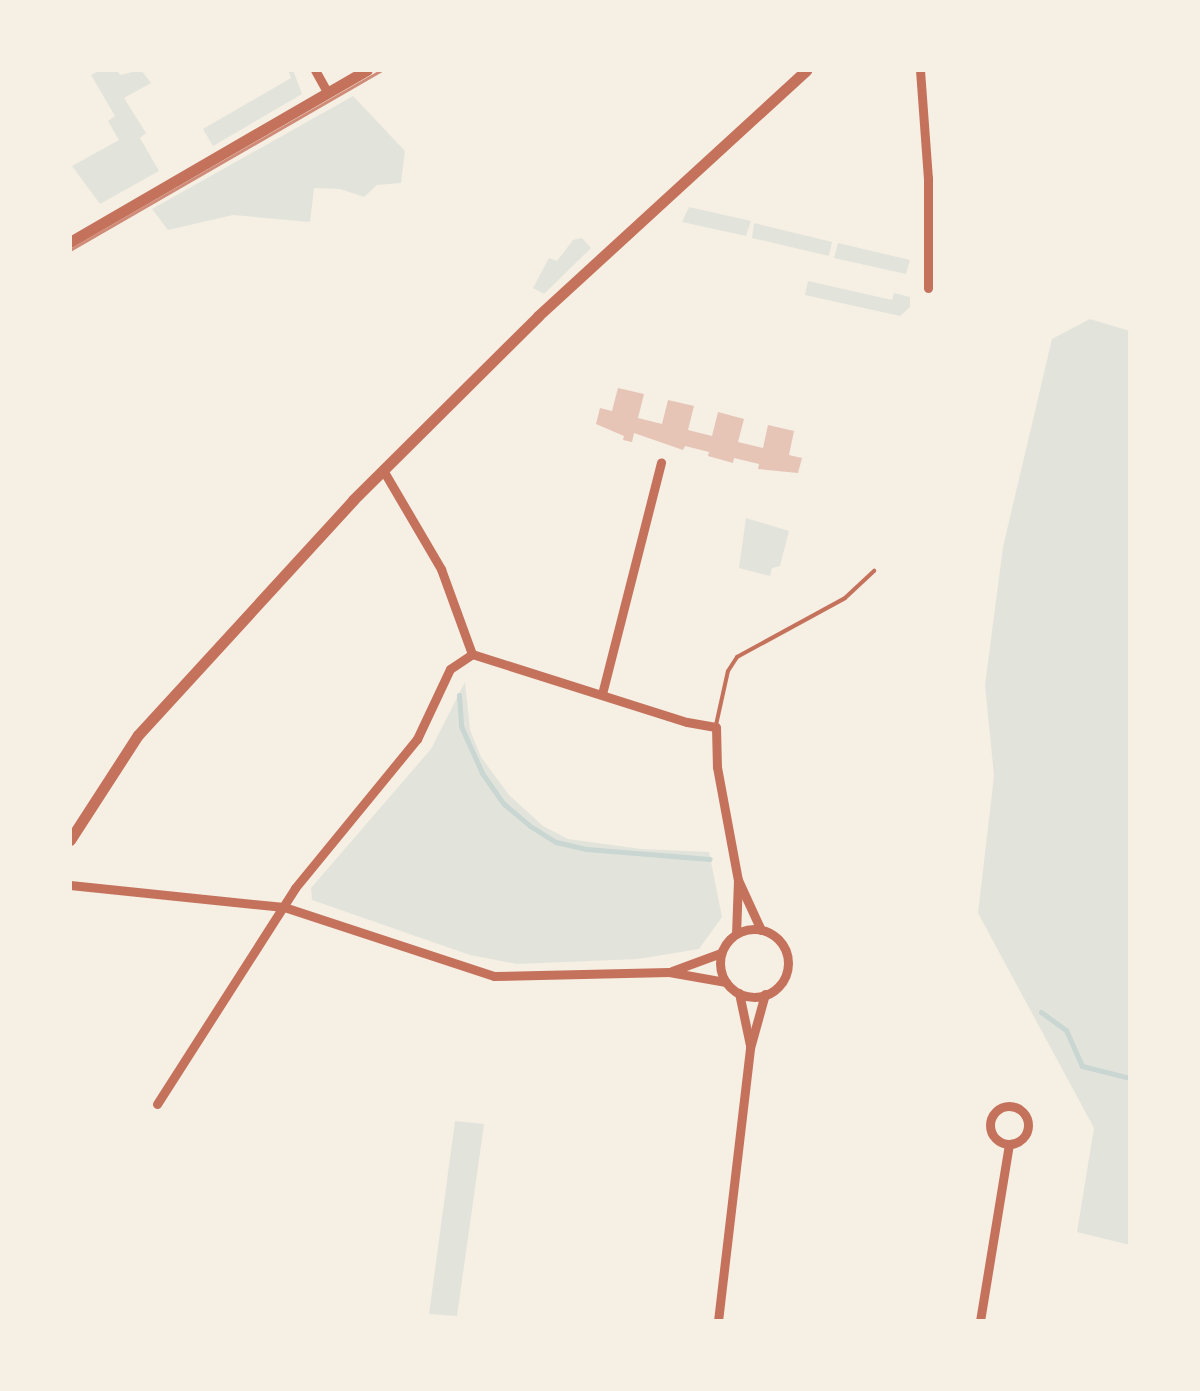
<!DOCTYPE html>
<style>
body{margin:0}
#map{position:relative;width:1200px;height:1391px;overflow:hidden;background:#f6efe4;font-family:Montserrat,sans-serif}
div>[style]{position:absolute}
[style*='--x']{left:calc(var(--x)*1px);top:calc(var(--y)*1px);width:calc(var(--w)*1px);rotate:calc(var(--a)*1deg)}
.green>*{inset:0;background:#e2e4dc}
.stream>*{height:5px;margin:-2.5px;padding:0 2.5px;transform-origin:2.5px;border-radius:2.5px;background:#c9d6d2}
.building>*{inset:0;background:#e6c5b7}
.service>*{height:4px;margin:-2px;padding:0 2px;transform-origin:2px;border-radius:2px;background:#c5725c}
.minor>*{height:9px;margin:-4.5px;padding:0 4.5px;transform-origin:4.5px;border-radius:4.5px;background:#c5725c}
.minor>.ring{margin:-4.5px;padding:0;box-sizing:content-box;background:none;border:9px solid #c5725c;border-radius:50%}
.tertiary>*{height:11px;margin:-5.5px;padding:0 5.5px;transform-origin:5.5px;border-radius:5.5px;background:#c5725c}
.tram>*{height:2.5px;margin:-1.25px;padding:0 1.25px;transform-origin:1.25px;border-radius:1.25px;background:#cf8b77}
span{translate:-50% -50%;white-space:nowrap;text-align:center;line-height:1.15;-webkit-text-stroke:8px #f6efe4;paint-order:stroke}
.frame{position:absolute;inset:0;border:72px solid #f6efe4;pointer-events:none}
</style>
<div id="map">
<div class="green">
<i style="clip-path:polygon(100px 70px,117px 70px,120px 75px,141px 70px,151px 83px,124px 98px,146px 133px,140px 138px,159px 171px,100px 204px,72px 166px,119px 140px,108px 121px,115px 116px,91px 75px)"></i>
<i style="clip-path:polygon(288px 70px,293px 70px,302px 94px,213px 146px,203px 129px,291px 78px)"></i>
<i style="clip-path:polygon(353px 96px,405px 151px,401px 183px,377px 185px,364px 197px,340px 189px,314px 188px,310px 222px,233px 215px,168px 230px,152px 209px)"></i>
<i style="clip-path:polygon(689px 207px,751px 221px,746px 236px,682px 222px)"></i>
<i style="clip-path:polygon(754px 223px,832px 242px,829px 256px,752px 238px)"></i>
<i style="clip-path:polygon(582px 238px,591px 248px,544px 294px,533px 288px,549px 258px,557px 261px,573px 240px)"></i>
<i style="clip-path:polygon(838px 243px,910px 260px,906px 274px,834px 258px)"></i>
<i style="clip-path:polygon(808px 281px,892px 300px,894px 293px,910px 297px,910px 307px,900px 316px,805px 295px)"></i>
<i style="clip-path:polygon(1090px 319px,1130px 331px,1130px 1245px,1077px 1232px,1094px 1128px,978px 913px,994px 776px,985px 685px,1003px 547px,1052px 339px)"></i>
<i style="clip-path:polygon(746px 518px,789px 531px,780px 566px,772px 568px,770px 576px,739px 568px)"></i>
<i style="clip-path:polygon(465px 682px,470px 730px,481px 757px,509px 795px,543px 826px,568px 839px,641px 849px,709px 852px,722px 917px,699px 949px,638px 959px,517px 964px,470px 955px,312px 900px,311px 888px,431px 749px)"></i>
<i style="clip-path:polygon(455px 1121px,484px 1124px,457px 1316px,429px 1314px)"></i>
</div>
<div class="stream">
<i style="--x:459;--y:695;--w:31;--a:86"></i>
<i style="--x:461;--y:726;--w:51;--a:65.9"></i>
<i style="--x:482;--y:773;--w:38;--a:55"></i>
<i style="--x:504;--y:804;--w:34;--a:40"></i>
<i style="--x:530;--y:826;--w:31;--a:32"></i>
<i style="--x:556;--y:842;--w:31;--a:13"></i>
<i style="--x:586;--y:849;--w:124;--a:4.6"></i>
<i style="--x:1041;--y:1012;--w:31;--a:36"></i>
<i style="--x:1066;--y:1030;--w:39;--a:66"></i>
<i style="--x:1082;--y:1066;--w:49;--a:14"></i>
</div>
<div class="building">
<i style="clip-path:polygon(618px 388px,644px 394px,638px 418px,662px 424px,668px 400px,694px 406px,688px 430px,712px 436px,718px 412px,744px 419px,738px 442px,763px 448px,768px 425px,794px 431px,789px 455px,802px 458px,798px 473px,758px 469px,759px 464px,734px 458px,733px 463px,708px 456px,709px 452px,685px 446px,683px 450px,634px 433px,632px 442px,623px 440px,624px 436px,596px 424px,600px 408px,612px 411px)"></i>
</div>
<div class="service">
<i style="--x:716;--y:725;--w:55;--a:-77.5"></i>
<i style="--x:728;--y:671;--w:17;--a:-57"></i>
<i style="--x:737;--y:657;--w:123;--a:-28.6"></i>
<i style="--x:845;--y:598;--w:40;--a:-43"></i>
</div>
<div class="minor">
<i style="--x:315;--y:70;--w:26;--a:61"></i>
<i style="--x:920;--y:70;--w:108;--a:85.8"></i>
<i style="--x:928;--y:178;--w:110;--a:90"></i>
<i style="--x:383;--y:470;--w:115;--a:59.6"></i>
<i style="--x:441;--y:569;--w:90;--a:70"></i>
<i style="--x:472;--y:654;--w:225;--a:17.6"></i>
<i style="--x:687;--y:722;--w:29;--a:10"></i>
<i style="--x:716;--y:727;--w:40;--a:88.6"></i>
<i style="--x:717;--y:767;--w:115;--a:79.5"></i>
<i style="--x:738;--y:880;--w:54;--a:92.1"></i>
<i style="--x:602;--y:694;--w:239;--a:-75.7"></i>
<i style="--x:738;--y:880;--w:55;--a:65.3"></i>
<i style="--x:70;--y:885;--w:215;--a:5.9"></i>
<i style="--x:284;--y:907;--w:221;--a:18.2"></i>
<i style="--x:494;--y:976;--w:175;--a:-1.3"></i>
<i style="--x:669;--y:972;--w:58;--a:10"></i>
<i class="ring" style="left:720px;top:929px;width:59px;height:59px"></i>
<i style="--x:672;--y:971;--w:52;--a:-20.2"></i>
<i style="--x:739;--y:993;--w:53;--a:78.1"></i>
<i style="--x:157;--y:1104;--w:256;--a:-57.4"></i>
<i style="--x:295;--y:888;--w:193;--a:-50.7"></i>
<i style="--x:417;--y:739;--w:77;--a:-64.8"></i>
<i style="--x:450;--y:669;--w:27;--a:-34"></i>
<i class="ring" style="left:990px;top:1106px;width:29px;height:29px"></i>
<i style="--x:718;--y:1321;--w:275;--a:-83.3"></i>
<i style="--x:750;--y:1048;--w:56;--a:-74.5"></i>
<i style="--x:980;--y:1321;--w:179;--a:-80.7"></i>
</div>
<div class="tertiary">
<i style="--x:70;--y:242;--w:343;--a:-30.1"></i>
<i style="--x:70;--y:840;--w:125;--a:-57.1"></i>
<i style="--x:138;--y:735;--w:319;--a:-47.5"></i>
<i style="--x:353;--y:500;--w:261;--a:-44.8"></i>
<i style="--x:538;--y:316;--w:364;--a:-42.5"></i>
</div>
<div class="tram">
<i style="--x:70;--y:250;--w:360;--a:-30"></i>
</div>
<div class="frame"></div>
</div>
